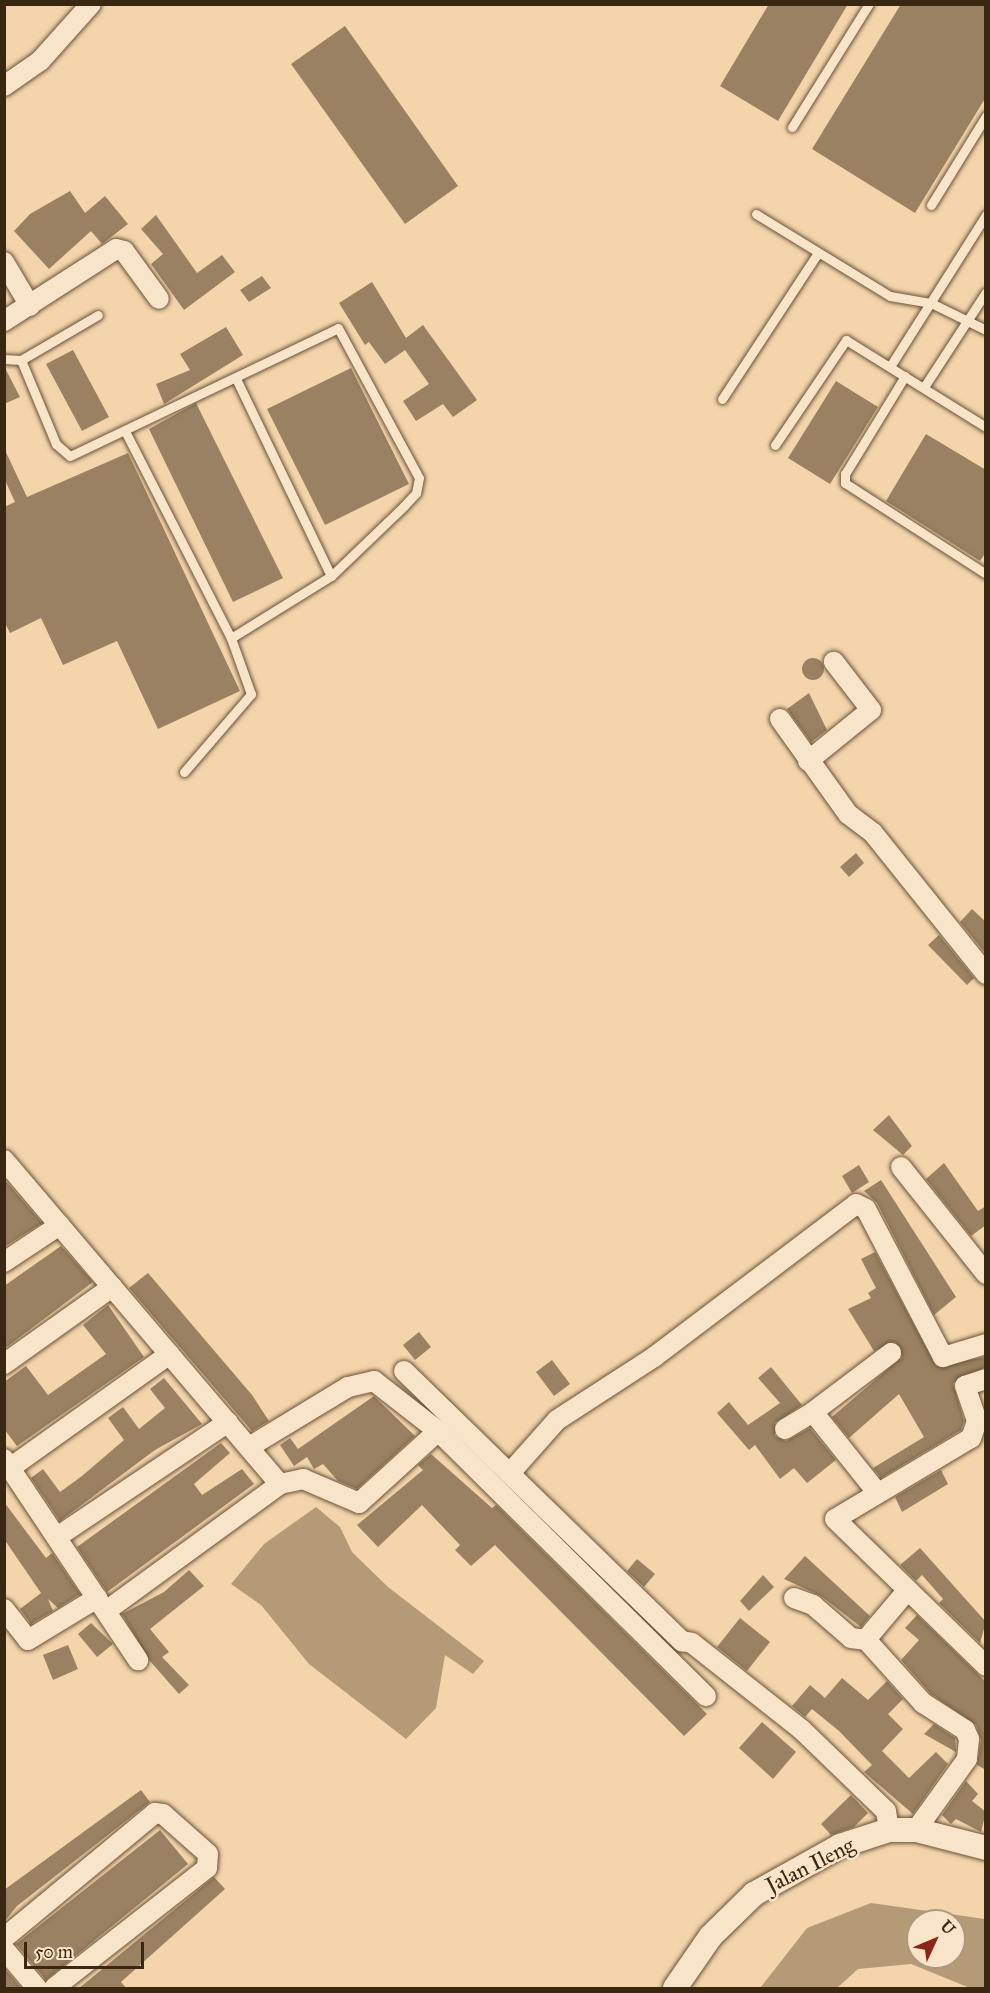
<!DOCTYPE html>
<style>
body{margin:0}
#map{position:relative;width:990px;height:1993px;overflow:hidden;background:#f4d5ab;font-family:"IM FELL Great Primer",serif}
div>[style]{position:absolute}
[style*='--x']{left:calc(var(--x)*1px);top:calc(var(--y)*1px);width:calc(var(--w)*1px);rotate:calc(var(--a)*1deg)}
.water>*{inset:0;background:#b49a77}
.building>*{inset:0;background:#9a8161}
.round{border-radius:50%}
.roads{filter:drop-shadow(0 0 2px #685238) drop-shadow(0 0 2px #685238)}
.service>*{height:9px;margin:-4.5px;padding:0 4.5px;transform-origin:4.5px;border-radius:4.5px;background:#f8e4c8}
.minor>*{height:20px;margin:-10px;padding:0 10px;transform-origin:10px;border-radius:10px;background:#f8e4c8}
.tertiary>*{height:24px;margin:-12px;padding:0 12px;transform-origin:12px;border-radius:12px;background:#f8e4c8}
span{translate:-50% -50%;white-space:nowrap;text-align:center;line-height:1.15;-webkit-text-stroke:5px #f8e4c8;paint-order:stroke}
.street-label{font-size:22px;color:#392711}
.frame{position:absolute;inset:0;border:6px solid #392711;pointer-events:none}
.north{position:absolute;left:906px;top:1909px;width:60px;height:60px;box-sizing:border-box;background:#f8e4c8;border:2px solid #ac987f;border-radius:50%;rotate:46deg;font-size:16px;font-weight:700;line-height:24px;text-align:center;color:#392711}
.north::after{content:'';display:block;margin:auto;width:21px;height:27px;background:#8f2418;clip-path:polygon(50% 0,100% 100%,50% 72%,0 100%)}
.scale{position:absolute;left:24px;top:1942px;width:120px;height:27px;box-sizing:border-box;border:3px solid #392711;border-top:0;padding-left:8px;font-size:18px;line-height:21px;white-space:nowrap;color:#392711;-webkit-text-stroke:4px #f8e4c8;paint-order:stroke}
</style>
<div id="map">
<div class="water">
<i style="clip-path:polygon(316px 1507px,340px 1527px,352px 1552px,388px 1587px,484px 1661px,473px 1674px,445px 1655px,436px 1708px,406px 1739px,309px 1664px,261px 1605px,231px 1584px,264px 1544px)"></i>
<i style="clip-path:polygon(evenodd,871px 1903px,985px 1919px,985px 1988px,970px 1988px,911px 1964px,858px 1969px,837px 1988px,760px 1988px,807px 1928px,871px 1903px,918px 1921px,954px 1921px,954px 1957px,918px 1957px,918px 1921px)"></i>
</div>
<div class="building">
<i style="clip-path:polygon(769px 4px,848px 4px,778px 121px,720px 86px)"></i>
<i style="clip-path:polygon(901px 4px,986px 4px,986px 97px,915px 213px,812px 149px)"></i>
<i style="clip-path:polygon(345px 26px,458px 186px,405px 224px,291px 64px)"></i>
<i style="clip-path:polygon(70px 191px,85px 213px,105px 196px,128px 224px,102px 244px,91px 231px,49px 269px,14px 231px,30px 214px)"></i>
<i style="clip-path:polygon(156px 215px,197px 273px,222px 255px,235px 272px,184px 310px,151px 264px,163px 254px,141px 229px)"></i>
<i style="clip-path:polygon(262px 276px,271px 288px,249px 302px,240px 290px)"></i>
<i style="clip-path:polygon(372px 282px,406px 338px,423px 325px,477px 400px,453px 417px,443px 404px,416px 421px,403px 401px,429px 384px,405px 350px,385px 364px,369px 342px,365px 345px,339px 303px)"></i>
<i style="clip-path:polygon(226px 327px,243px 355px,164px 404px,156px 384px,190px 370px,180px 354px)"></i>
<i style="clip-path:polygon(73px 350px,109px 417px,82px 431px,46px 364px)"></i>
<i style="clip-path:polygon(4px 366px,20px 397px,4px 404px)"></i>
<i style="clip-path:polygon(351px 368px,409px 484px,325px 525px,267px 409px)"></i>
<i style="clip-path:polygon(836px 381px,878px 407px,830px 484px,788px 458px)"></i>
<i style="clip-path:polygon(196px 403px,283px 578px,233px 602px,149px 429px)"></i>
<i style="clip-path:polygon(926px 434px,986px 470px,986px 552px,980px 561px,886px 501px)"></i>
<i style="clip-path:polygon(4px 448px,27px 497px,128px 453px,240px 691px,158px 729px,117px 641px,63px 665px,41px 618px,10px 633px,4px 621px,4px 507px,15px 502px,4px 478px)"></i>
<i class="round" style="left:802px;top:658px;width:22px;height:22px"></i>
<i style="clip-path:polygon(809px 693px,827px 730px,811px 742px,787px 709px)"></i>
<i style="clip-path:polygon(856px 853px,864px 863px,849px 877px,840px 867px)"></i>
<i style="clip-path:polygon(972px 909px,986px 922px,986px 954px,960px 922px)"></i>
<i style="clip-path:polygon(939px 935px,974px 978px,967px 985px,928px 945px)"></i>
<i style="clip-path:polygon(889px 1115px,912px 1146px,903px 1155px,873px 1130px)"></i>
<i style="clip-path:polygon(944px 1163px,978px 1211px,986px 1206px,986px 1225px,971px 1236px,926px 1179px)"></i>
<i style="clip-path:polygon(859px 1165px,869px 1182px,852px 1193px,842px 1176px)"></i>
<i style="clip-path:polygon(4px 1179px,42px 1223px,4px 1247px)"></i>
<i style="clip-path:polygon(881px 1180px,956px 1297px,934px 1315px,877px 1203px,864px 1191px)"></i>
<i style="clip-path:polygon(61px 1246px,93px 1282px,4px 1349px,4px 1286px)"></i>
<i style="clip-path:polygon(875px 1252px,936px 1366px,986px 1357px,986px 1367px,953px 1383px,964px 1421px,961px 1430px,881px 1478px,873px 1468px,924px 1437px,899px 1394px,849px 1438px,832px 1417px,902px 1357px,895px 1342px,874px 1351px,848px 1309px,871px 1298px,868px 1293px,876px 1288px,861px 1259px)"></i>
<i style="clip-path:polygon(148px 1273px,252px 1395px,269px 1421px,252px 1431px,129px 1288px)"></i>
<i style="clip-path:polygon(108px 1305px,144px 1357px,17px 1446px,4px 1429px,4px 1382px,26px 1366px,48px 1395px,106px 1354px,83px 1325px)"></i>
<i style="clip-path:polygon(419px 1332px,431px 1347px,415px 1360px,403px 1345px)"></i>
<i style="clip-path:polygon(552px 1360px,570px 1384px,554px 1396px,536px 1372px)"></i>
<i style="clip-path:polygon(771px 1367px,802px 1405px,775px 1423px,775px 1436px,786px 1441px,810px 1428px,836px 1460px,807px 1483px,794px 1468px,780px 1479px,755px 1445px,749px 1450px,717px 1413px,729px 1402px,748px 1425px,780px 1403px,758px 1378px)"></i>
<i style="clip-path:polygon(164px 1378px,202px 1424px,155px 1450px,60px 1521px,31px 1478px,43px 1469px,60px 1492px,82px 1476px,124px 1440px,108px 1418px,123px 1407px,139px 1429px,165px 1408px,150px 1389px)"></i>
<i style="clip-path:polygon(374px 1396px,415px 1436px,357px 1489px,338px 1481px,323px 1464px,314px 1469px,307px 1457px,294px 1466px,280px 1445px,290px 1438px,298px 1449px)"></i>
<i style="clip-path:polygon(221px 1443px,230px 1453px,194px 1484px,202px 1495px,242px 1469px,254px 1484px,107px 1592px,77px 1547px)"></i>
<i style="clip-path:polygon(431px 1454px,492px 1508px,496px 1505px,707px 1714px,684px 1736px,495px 1545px,471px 1566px,455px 1550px,460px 1545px,422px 1505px,378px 1547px,357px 1525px,423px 1470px,418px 1465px)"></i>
<i style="clip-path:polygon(941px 1470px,948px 1484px,902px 1512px,895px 1497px)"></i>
<i style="clip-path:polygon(4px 1502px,46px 1558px,52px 1553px,80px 1594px,58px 1608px,48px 1599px,53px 1611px,31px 1624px,20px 1609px,41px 1593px,4px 1539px)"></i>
<i style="clip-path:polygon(920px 1548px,986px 1622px,980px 1643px,939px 1603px,943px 1599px,922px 1575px,916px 1581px,900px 1565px)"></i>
<i style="clip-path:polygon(805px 1556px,870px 1616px,861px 1627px,821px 1596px,784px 1579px)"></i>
<i style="clip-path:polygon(637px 1559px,655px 1574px,644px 1587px,627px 1571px)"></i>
<i style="clip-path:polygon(189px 1570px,204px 1586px,150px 1629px,169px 1652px,162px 1657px,189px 1685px,179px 1694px,150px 1661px,122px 1614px,164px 1592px)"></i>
<i style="clip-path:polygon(763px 1575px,774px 1587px,749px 1611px,740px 1601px)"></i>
<i style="clip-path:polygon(917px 1615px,986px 1682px,986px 1770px,977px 1765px,981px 1740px,976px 1725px,931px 1694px,901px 1660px,919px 1640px,905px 1628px)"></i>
<i style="clip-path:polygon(740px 1618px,770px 1642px,747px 1671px,717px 1647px)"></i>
<i style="clip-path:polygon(91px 1623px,113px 1644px,97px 1657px,78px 1634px)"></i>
<i style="clip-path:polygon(68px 1645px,78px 1669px,53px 1680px,43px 1655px)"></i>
<i style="clip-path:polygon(842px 1678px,868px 1700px,887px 1681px,903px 1699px,888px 1714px,903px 1729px,882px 1751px,909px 1778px,936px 1752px,948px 1764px,913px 1814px,864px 1772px,872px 1765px,839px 1731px,812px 1709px,805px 1717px,792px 1706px,810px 1685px,825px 1698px)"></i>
<i style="clip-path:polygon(762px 1722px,796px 1752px,773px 1779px,739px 1748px)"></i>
<i style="clip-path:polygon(934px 1724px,955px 1738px,956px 1752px,924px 1734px)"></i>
<i style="clip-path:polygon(966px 1781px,978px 1794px,972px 1801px,986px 1812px,981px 1832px,956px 1819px,951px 1824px,942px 1815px)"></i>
<i style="clip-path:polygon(141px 1790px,150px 1802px,17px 1906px,4px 1922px,4px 1890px)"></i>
<i style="clip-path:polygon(851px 1795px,868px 1813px,854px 1827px,831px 1835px,821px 1824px)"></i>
<i style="clip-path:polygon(160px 1830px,188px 1864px,46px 1980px,16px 1944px)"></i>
<i style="clip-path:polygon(214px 1877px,225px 1889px,121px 1982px,127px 1989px,78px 1989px)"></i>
<i style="clip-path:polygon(4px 1968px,22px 1989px,4px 1989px)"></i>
</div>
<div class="roads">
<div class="service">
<i style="--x:792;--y:127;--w:145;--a:-58"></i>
<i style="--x:931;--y:205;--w:105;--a:-58.3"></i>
<i style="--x:756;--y:214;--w:157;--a:31.5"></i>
<i style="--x:890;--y:296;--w:42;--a:9.7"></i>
<i style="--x:931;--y:303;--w:61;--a:26.1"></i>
<i style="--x:4;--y:359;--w:17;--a:3"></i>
<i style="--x:21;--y:360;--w:89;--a:-30.3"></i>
<i style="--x:21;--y:360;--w:91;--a:67.4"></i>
<i style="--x:56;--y:444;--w:18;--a:41"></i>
<i style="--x:70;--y:456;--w:297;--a:-25.5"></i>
<i style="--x:338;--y:328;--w:170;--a:61.6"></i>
<i style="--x:419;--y:478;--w:15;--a:101"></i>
<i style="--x:416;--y:493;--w:18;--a:133"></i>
<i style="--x:404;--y:506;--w:101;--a:136.2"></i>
<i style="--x:331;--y:576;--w:219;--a:-115.7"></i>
<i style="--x:891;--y:365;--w:178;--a:-57.7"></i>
<i style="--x:905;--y:376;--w:115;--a:121.5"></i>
<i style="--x:845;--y:474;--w:9;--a:90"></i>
<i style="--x:845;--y:483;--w:168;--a:32.8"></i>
<i style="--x:924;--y:387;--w:113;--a:-56.9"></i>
<i style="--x:722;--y:399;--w:171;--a:-56.7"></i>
<i style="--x:125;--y:431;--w:233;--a:62.9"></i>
<i style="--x:231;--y:638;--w:118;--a:-31.8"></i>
<i style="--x:775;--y:445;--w:127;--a:-55.9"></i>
<i style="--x:846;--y:340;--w:165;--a:31.9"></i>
<i style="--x:184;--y:772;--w:103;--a:-49.3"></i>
<i style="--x:251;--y:694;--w:59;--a:-109.7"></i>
</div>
<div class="minor">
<i style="--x:4;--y:86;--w:44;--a:-34.8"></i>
<i style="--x:40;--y:61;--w:76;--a:-48.2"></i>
<i style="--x:4;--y:262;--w:51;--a:59.4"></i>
<i style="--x:4;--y:321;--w:133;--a:-32.7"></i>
<i style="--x:116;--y:249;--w:8;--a:14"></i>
<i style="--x:124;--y:251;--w:59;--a:53.9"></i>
<i style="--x:780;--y:719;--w:117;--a:54.4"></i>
<i style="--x:848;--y:814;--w:31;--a:37"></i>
<i style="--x:873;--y:833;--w:181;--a:51.3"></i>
<i style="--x:808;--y:761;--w:81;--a:-39"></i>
<i style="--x:871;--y:710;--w:61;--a:-127.6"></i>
<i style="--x:4;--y:1160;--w:426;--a:49.6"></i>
<i style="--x:901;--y:1167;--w:137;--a:51.5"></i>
<i style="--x:4;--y:1262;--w:67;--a:-33.5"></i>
<i style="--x:4;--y:1364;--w:133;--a:-35.5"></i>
<i style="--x:404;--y:1371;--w:388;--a:44.2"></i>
<i style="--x:682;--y:1641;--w:10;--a:11"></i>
<i style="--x:692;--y:1643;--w:139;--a:38.3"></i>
<i style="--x:801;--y:1729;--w:118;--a:44"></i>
<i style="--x:886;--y:1811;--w:19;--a:81"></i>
<i style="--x:986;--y:1379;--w:22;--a:162"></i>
<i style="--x:965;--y:1386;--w:37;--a:71"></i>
<i style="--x:977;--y:1421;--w:18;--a:109"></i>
<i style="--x:971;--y:1438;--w:158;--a:149.2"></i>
<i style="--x:835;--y:1519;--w:211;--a:44.2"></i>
<i style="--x:813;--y:1412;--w:98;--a:-37.1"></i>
<i style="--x:785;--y:1429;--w:33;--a:-31"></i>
<i style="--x:813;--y:1412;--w:101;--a:51.4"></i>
<i style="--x:249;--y:1447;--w:116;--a:-31.2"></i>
<i style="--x:348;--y:1387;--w:27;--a:-13"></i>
<i style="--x:374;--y:1381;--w:81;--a:38"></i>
<i style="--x:438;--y:1431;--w:377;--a:44.7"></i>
<i style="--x:4;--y:1459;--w:242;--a:56.3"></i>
<i style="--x:10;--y:1468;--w:196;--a:-35.5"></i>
<i style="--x:510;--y:1473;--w:71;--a:-48.4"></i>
<i style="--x:557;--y:1420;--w:116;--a:-33"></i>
<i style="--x:654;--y:1357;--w:253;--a:-37.1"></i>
<i style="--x:856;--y:1204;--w:11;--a:27"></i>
<i style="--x:866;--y:1209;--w:167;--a:62.5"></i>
<i style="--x:943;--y:1357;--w:45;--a:-16.8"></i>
<i style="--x:57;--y:1537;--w:206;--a:-33.9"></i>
<i style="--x:906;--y:1592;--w:59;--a:130.2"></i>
<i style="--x:868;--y:1637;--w:6;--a:81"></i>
<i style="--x:869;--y:1643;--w:81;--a:48"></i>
<i style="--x:923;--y:1703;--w:50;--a:32.7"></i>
<i style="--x:965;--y:1730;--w:10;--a:66"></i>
<i style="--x:969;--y:1739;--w:20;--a:96"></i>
<i style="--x:967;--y:1759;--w:87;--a:125.7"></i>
<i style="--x:794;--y:1598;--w:20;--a:20"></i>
<i style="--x:813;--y:1605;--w:50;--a:41"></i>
<i style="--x:851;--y:1638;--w:16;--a:7"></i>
<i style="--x:4;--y:1609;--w:39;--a:52"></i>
<i style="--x:28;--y:1640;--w:81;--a:-31.3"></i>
<i style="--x:106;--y:1611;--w:215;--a:-36.1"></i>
<i style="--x:280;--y:1484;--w:24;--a:-12"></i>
<i style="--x:303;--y:1479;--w:61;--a:23.2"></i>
<i style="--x:359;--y:1503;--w:107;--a:-42.3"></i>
<i style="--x:4;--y:1938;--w:196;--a:-39.6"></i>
<i style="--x:155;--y:1813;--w:8;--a:7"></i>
<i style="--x:163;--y:1814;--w:60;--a:41.6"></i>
<i style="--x:208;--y:1854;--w:14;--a:94"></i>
<i style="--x:207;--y:1868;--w:194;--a:141.9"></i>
<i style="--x:4;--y:1949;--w:51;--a:49.8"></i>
</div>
<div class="tertiary">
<i style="--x:675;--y:1988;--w:63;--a:-55.3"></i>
<i style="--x:711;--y:1936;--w:60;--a:-44.3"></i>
<i style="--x:754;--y:1894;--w:98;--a:-29.2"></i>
<i style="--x:840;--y:1846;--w:52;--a:-18.1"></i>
<i style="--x:889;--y:1830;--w:27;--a:0"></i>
<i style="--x:916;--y:1830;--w:72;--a:14.4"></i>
</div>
</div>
<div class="street-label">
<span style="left:810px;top:1865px;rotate:-27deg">Jalan Ileng</span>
</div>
<div class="frame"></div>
<div class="north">U</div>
<div class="scale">50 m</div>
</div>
